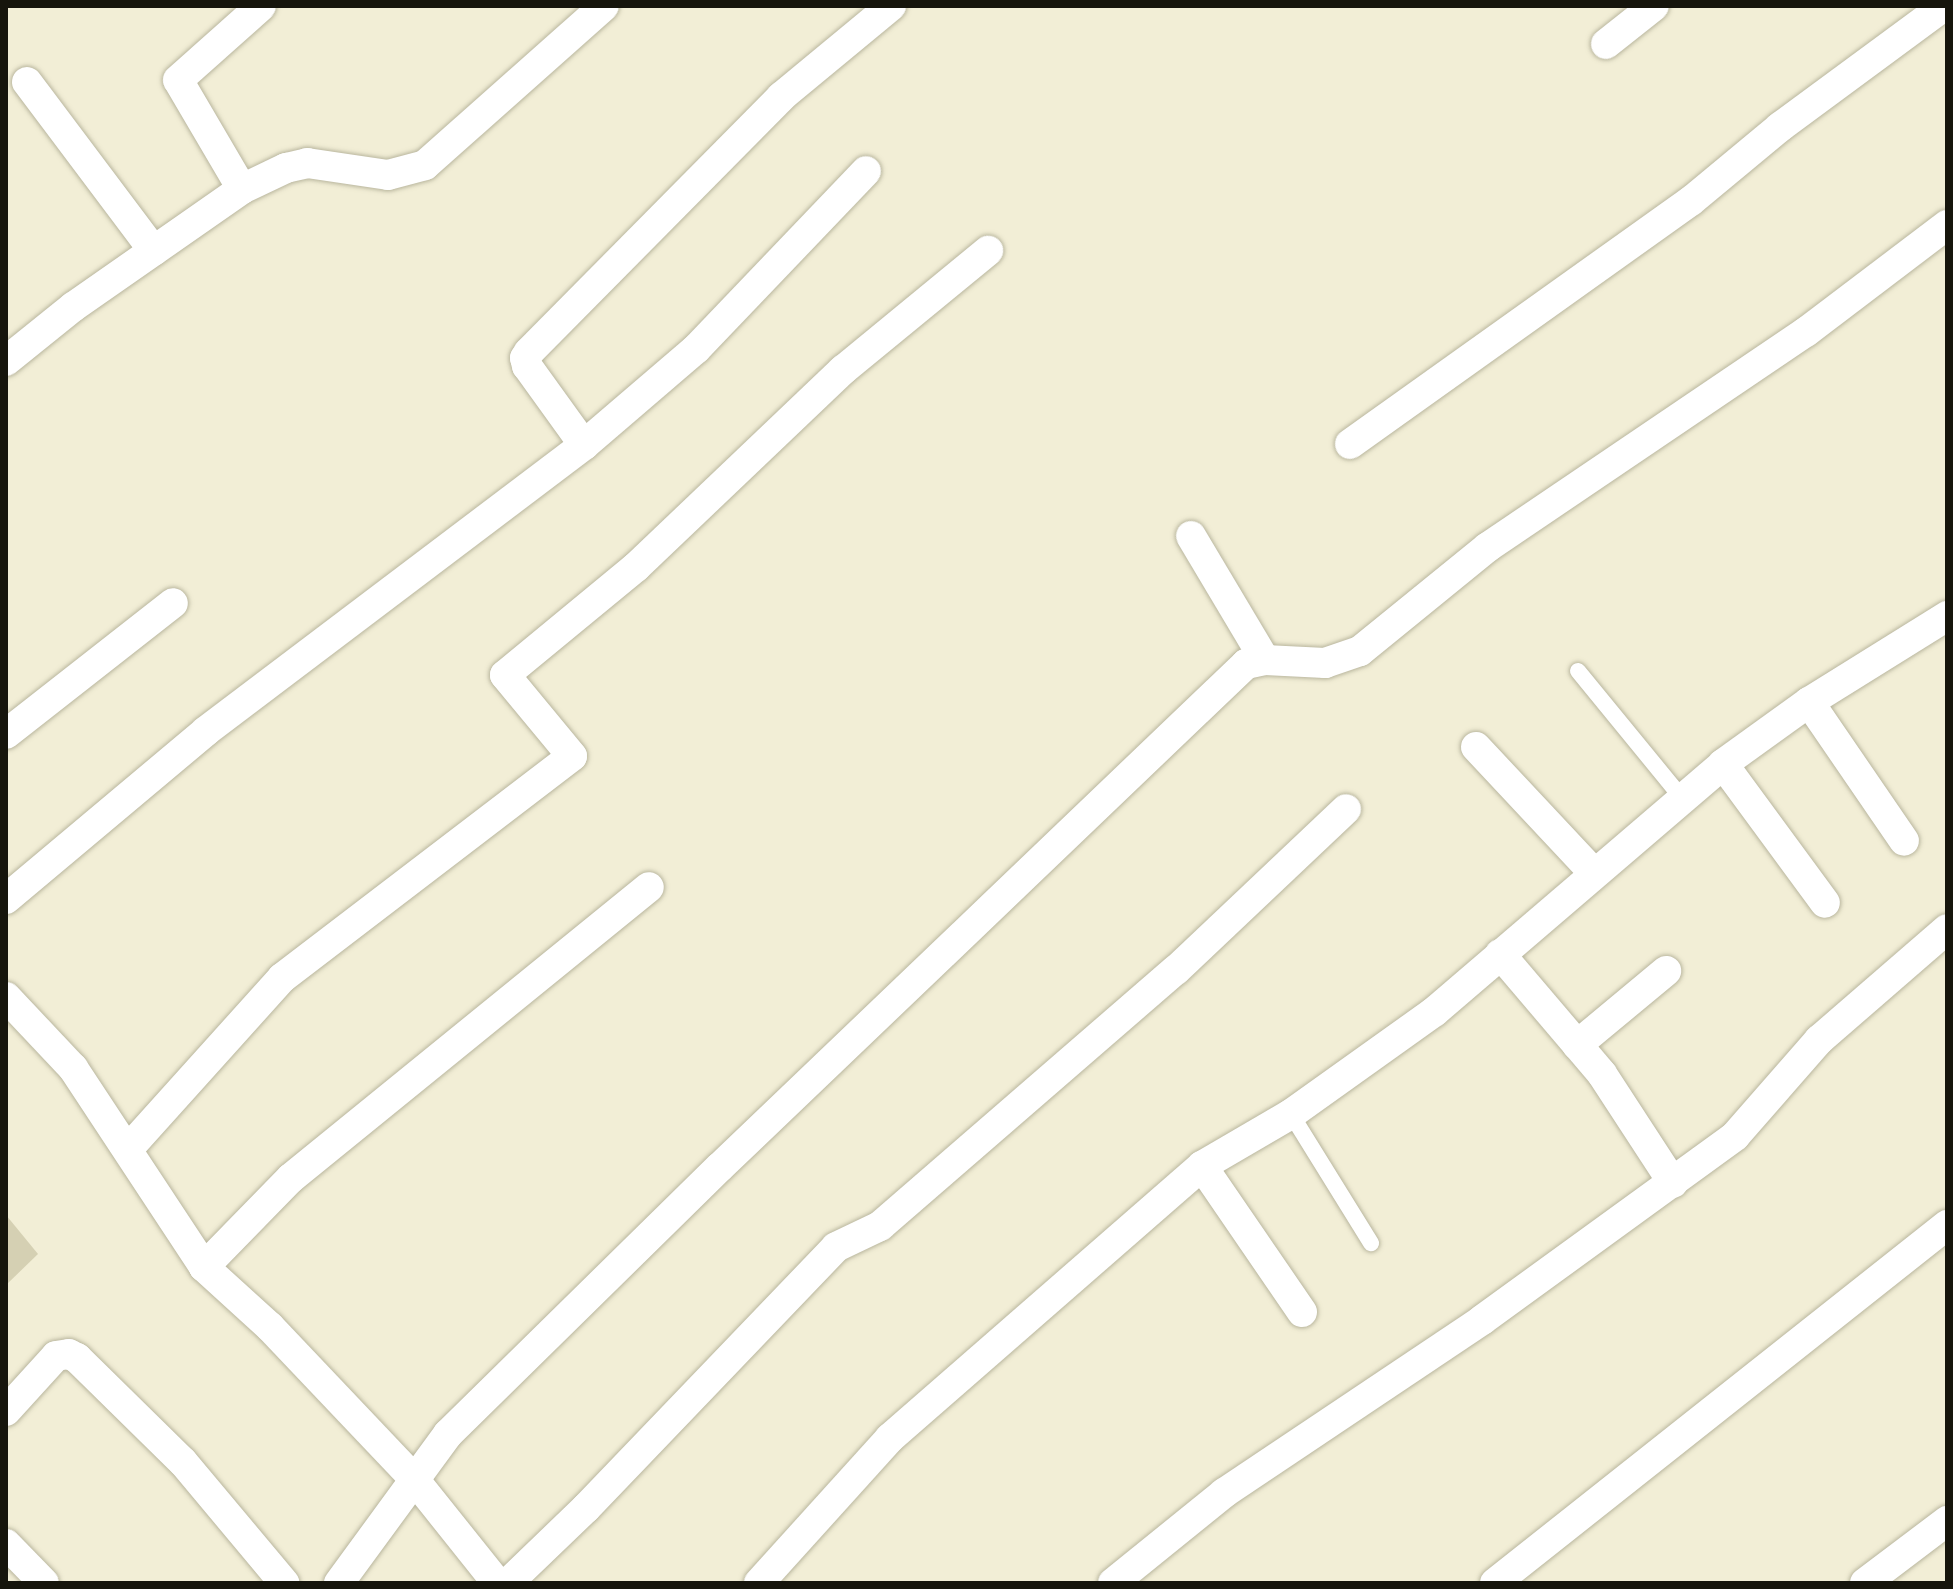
<!DOCTYPE html>
<style>
body{margin:0}
#map{position:relative;width:1953px;height:1589px;overflow:hidden;background:#f2eed6;font-family:Rubik,sans-serif}
div>[style]{position:absolute}
[style*='--x']{left:calc(var(--x)*1px);top:calc(var(--y)*1px);width:calc(var(--w)*1px);rotate:calc(var(--a)*1deg)}
.green>*{inset:0;background:#d5d0b3}
.roads{filter:drop-shadow(0 0 2px #b9b69e) drop-shadow(0 0 2px #b9b69e)}
.service>*{height:16px;margin:-8px;padding:0 8px;transform-origin:8px;border-radius:8px;background:#fff}
.minor>*{height:30px;margin:-15px;padding:0 15px;transform-origin:15px;border-radius:15px;background:#fff}
span{translate:-50% -50%;white-space:nowrap;text-align:center;line-height:1.15;-webkit-text-stroke:7px #fffce8;paint-order:stroke}
.frame{position:absolute;inset:0;border:8px solid #16150c;pointer-events:none}
</style>
<div id="map">
<div class="green">
<i style="clip-path:polygon(6px 1215px,38px 1254px,6px 1285px)"></i>
</div>
<div class="roads">
<div class="service">
<i style="--x:1578;--y:671;--w:164;--a:50.7"></i>
<i style="--x:1291;--y:1114;--w:152;--a:58.2"></i>
</div>
<div class="minor">
<i style="--x:1606;--y:44;--w:61;--a:-38.4"></i>
<i style="--x:27;--y:82;--w:211;--a:53.1"></i>
<i style="--x:242;--y:189;--w:126;--a:-120.4"></i>
<i style="--x:178;--y:80;--w:111;--a:-41.7"></i>
<i style="--x:6;--y:361;--w:86;--a:-38.9"></i>
<i style="--x:73;--y:307;--w:206;--a:-34.9"></i>
<i style="--x:242;--y:189;--w:49;--a:-25.5"></i>
<i style="--x:286;--y:168;--w:22;--a:-13"></i>
<i style="--x:307;--y:163;--w:82;--a:8.4"></i>
<i style="--x:388;--y:175;--w:38;--a:-15"></i>
<i style="--x:425;--y:165;--w:239;--a:-41.6"></i>
<i style="--x:1350;--y:444;--w:419;--a:-35.5"></i>
<i style="--x:1691;--y:201;--w:116;--a:-39.7"></i>
<i style="--x:1780;--y:127;--w:204;--a:-36.4"></i>
<i style="--x:584;--y:445;--w:97;--a:-125.8"></i>
<i style="--x:527;--y:366;--w:8;--a:-104"></i>
<i style="--x:525;--y:358;--w:7;--a:-56"></i>
<i style="--x:529;--y:352;--w:359;--a:-45.3"></i>
<i style="--x:781;--y:97;--w:143;--a:-39.6"></i>
<i style="--x:1191;--y:536;--w:144;--a:59.2"></i>
<i style="--x:1809;--y:702;--w:168;--a:55.6"></i>
<i style="--x:6;--y:734;--w:212;--a:-38.1"></i>
<i style="--x:1476;--y:747;--w:173;--a:46.9"></i>
<i style="--x:1723;--y:764;--w:172;--a:53.7"></i>
<i style="--x:6;--y:899;--w:261;--a:-40"></i>
<i style="--x:206;--y:731;--w:474;--a:-37.1"></i>
<i style="--x:584;--y:445;--w:148;--a:-40.6"></i>
<i style="--x:696;--y:349;--w:246;--a:-46.3"></i>
<i style="--x:1500;--y:954;--w:157;--a:49.6"></i>
<i style="--x:1602;--y:1074;--w:130;--a:56.9"></i>
<i style="--x:6;--y:997;--w:98;--a:46.7"></i>
<i style="--x:73;--y:1068;--w:238;--a:56.6"></i>
<i style="--x:204;--y:1267;--w:89;--a:42.3"></i>
<i style="--x:270;--y:1327;--w:209;--a:46.5"></i>
<i style="--x:414;--y:1479;--w:133;--a:51.4"></i>
<i style="--x:1577;--y:1045;--w:116;--a:-39.7"></i>
<i style="--x:129;--y:1148;--w:229;--a:-48"></i>
<i style="--x:282;--y:978;--w:365;--a:-37.4"></i>
<i style="--x:572;--y:756;--w:105;--a:-129.6"></i>
<i style="--x:505;--y:675;--w:170;--a:-39.5"></i>
<i style="--x:636;--y:567;--w:286;--a:-43.6"></i>
<i style="--x:843;--y:370;--w:188;--a:-39.4"></i>
<i style="--x:1202;--y:1166;--w:177;--a:55.6"></i>
<i style="--x:204;--y:1267;--w:124;--a:-45.7"></i>
<i style="--x:291;--y:1178;--w:461;--a:-39.1"></i>
<i style="--x:6;--y:1411;--w:74;--a:-47.7"></i>
<i style="--x:56;--y:1356;--w:13;--a:-9"></i>
<i style="--x:69;--y:1354;--w:9;--a:27"></i>
<i style="--x:77;--y:1358;--w:148;--a:44.5"></i>
<i style="--x:183;--y:1462;--w:158;--a:50.1"></i>
<i style="--x:6;--y:1544;--w:54;--a:45.7"></i>
<i style="--x:339;--y:1583;--w:185;--a:-53.8"></i>
<i style="--x:448;--y:1434;--w:381;--a:-44.5"></i>
<i style="--x:720;--y:1167;--w:728;--a:-43.72"></i>
<i style="--x:1246;--y:664;--w:19;--a:-12"></i>
<i style="--x:1265;--y:660;--w:60;--a:2.9"></i>
<i style="--x:1325;--y:663;--w:37;--a:-19"></i>
<i style="--x:1360;--y:651;--w:165;--a:-39.1"></i>
<i style="--x:1488;--y:547;--w:384;--a:-34.1"></i>
<i style="--x:1806;--y:332;--w:177;--a:-37.2"></i>
<i style="--x:508;--y:1583;--w:108;--a:-43.9"></i>
<i style="--x:586;--y:1508;--w:361;--a:-46.2"></i>
<i style="--x:836;--y:1247;--w:49;--a:-25.5"></i>
<i style="--x:880;--y:1226;--w:391;--a:-40.9"></i>
<i style="--x:1176;--y:970;--w:234;--a:-43.4"></i>
<i style="--x:759;--y:1583;--w:195;--a:-47.9"></i>
<i style="--x:890;--y:1438;--w:414;--a:-41.1"></i>
<i style="--x:1202;--y:1166;--w:103;--a:-30.3"></i>
<i style="--x:1291;--y:1114;--w:176;--a:-35.5"></i>
<i style="--x:1434;--y:1012;--w:381;--a:-40.6"></i>
<i style="--x:1723;--y:764;--w:106;--a:-35.8"></i>
<i style="--x:1809;--y:702;--w:163;--a:-31.9"></i>
<i style="--x:1113;--y:1583;--w:143;--a:-39"></i>
<i style="--x:1224;--y:1493;--w:311;--a:-33.8"></i>
<i style="--x:1482;--y:1320;--w:313;--a:-36"></i>
<i style="--x:1735;--y:1136;--w:128;--a:-48.8"></i>
<i style="--x:1819;--y:1040;--w:169;--a:-40.9"></i>
<i style="--x:1495;--y:1583;--w:577;--a:-38.38"></i>
<i style="--x:1865;--y:1583;--w:103;--a:-37.1"></i>
</div>
</div>
<div class="frame"></div>
</div>
